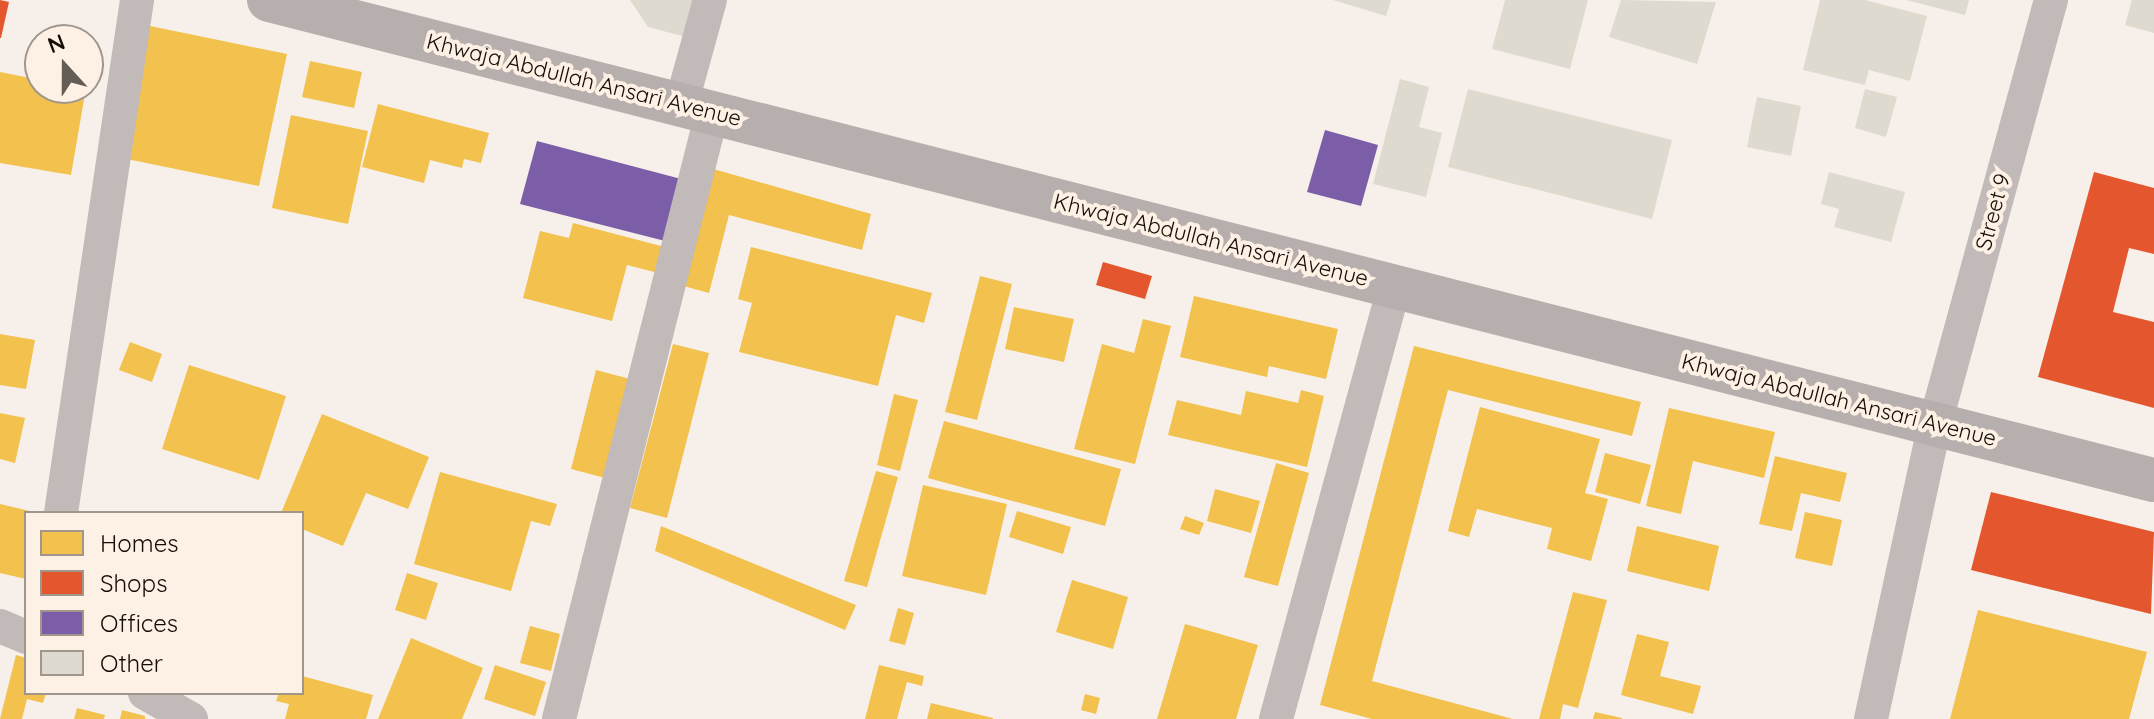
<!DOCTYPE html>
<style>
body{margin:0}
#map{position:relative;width:2154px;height:719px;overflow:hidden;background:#f7f0ea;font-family:Quicksand,sans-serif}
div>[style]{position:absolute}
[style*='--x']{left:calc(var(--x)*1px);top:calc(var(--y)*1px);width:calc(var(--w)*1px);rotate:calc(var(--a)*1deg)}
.homes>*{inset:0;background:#f2c14e}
.shops>*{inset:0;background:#e4572e}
.offices>*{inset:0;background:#7b5ea7}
.building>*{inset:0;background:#dedacf}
.minor>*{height:34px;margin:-17px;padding:0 17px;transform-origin:17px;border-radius:17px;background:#c1bab8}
.secondary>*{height:44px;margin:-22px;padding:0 22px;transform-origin:22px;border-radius:22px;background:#b7afad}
span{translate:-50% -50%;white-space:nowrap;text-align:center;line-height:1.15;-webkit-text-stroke:8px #fdf0e4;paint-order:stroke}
.street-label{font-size:22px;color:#150e07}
.legend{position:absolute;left:24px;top:511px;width:280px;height:184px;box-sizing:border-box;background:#fdf0e4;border:2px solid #a0968c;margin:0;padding:10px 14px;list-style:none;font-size:24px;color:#150e07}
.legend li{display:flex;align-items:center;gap:16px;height:40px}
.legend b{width:40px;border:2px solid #a0968c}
.north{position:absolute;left:24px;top:24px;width:80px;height:80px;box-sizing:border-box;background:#fdf0e4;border:2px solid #a0968c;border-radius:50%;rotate:339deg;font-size:22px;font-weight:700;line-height:32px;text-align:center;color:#150e07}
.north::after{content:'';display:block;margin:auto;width:28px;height:36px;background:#645d56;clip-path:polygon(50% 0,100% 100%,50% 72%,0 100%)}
</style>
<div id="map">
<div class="homes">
<i style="clip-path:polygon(150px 26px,287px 54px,259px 186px,122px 158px)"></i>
<i style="clip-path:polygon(310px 61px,362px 72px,354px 108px,302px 97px)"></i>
<i style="clip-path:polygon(0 72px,40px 80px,40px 88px,86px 88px,71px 175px,0 163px)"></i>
<i style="clip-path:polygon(378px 104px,489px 133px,481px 163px,464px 159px,462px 168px,430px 160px,424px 183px,362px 167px)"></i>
<i style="clip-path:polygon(291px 115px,368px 131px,348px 224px,272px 208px)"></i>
<i style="clip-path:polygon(710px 168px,871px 214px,862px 250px,729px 215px,709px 293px,680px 285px)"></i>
<i style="clip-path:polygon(573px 223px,665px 247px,658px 273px,627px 265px,612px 321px,523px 298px,540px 231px,569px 238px)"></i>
<i style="clip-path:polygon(751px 247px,932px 293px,924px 323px,896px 315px,878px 386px,739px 352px,752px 303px,738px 299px)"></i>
<i style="clip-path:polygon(980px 276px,1012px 284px,977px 420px,945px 412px)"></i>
<i style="clip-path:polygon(1194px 296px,1338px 329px,1326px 379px,1269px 366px,1267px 377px,1180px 357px)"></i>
<i style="clip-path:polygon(1014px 307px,1074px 319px,1064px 362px,1005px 349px)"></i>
<i style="clip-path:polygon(1143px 319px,1171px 326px,1135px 464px,1074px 449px,1102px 344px,1134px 353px)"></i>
<i style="clip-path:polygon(0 334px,35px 340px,26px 389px,0 385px)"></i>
<i style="clip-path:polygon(130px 342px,162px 354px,152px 382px,119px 370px)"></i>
<i style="clip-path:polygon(673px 344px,709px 353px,667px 518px,630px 508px)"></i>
<i style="clip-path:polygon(1414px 346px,1641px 402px,1632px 436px,1448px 390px,1372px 681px,1513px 719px,1372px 719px,1320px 705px)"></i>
<i style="clip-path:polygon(189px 365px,286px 396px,259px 480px,162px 449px)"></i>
<i style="clip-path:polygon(596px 370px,634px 380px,609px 479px,571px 469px)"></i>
<i style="clip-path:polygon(1301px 390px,1324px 396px,1307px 467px,1168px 435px,1177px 400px,1241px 415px,1246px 391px,1298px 403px)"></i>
<i style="clip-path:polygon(894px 394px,918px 400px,900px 471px,877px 465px)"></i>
<i style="clip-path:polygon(1480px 407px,1600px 439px,1585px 493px,1608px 499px,1591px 561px,1547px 549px,1552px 528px,1477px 509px,1469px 537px,1448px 531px)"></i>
<i style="clip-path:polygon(1669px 408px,1775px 432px,1764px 478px,1693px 461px,1681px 514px,1646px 506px)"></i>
<i style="clip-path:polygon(0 413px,25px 418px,15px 463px,0 459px)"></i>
<i style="clip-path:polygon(322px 414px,429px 457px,408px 509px,366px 493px,343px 546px,302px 529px,302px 513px,281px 513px)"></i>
<i style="clip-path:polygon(944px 421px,1121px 469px,1105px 526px,928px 478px)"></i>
<i style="clip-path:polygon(1605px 453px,1651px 465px,1640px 504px,1595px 492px)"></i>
<i style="clip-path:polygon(1775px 456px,1847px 473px,1840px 502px,1801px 493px,1792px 531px,1759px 524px)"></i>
<i style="clip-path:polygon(1276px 463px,1309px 473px,1278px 586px,1244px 577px)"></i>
<i style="clip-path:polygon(876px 471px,898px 477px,867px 587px,844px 581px)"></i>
<i style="clip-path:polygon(440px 472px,557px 504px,550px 526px,531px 521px,511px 591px,414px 564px)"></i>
<i style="clip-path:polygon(923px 485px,1007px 504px,986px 595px,902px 576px)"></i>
<i style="clip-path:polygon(1215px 489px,1260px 501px,1251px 533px,1207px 521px)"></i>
<i style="clip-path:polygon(0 504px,34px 512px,26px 513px,26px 579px,0 573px)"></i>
<i style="clip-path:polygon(1017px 511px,1071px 527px,1063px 554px,1009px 537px)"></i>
<i style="clip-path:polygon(1805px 512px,1842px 520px,1832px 566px,1795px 558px)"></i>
<i style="clip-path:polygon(1185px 516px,1204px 523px,1199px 535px,1180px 529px)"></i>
<i style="clip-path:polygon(661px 526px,856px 605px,845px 630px,655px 551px)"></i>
<i style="clip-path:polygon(1637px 526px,1719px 546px,1709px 591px,1627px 571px)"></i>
<i style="clip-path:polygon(407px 573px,438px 583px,426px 620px,395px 610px)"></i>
<i style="clip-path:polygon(1072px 580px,1128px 597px,1113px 649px,1056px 632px)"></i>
<i style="clip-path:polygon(1573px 592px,1607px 600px,1578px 708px,1563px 704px,1560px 719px,1539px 719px)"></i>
<i style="clip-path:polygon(898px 608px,914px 613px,905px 645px,889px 641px)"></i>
<i style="clip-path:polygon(1978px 610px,2147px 652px,2129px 719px,1950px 719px)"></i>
<i style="clip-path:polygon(1185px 624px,1258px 645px,1236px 719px,1157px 719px)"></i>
<i style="clip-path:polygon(530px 626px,560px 634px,551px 671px,520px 663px)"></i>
<i style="clip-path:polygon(1637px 634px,1669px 642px,1660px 676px,1701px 686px,1693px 714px,1621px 695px)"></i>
<i style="clip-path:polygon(411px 638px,483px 668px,462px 719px,378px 719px)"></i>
<i style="clip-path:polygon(16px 655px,26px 658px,26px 693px,46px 693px,43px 703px,27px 699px,22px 719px,0 719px)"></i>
<i style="clip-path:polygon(495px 665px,546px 682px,535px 716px,484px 699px)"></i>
<i style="clip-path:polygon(879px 665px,924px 676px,922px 686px,907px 682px,897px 719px,865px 719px)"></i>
<i style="clip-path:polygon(302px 676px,373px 695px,366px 719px,285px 719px,289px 704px,276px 701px,279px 693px,302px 693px)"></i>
<i style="clip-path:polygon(1085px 694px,1100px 698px,1096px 714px,1081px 710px)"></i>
<i style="clip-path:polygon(931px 703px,993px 718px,993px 719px,927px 719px)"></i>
<i style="clip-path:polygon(77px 708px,105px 715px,104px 719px,74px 719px)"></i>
<i style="clip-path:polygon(122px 710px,145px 716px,145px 719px,120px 719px)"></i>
<i style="clip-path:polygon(1595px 712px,1622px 718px,1622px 719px,1593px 719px)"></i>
</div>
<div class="shops">
<i style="clip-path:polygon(0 0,9px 2px,1px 38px,0 38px)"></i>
<i style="clip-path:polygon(2094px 172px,2154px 188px,2154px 254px,2129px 248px,2113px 312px,2154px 322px,2154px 408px,2038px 377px)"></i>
<i style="clip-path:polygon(1103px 262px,1152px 276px,1145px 299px,1096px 285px)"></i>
<i style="clip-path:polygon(1991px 492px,2154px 532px,2151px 614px,1971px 570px)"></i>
</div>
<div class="offices">
<i style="clip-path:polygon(1325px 130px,1378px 145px,1361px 206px,1307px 192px)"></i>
<i style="clip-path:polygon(537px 141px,685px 180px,669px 242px,520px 204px)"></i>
</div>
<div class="building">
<i style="clip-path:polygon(630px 0,704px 0,693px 39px,648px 27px)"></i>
<i style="clip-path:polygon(1333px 0,1391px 0,1386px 16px)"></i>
<i style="clip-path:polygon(1505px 0,1588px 0,1570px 69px,1492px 49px)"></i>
<i style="clip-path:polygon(1621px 0,1716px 2px,1697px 64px,1609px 37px)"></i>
<i style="clip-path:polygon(1820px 0,1865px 0,1927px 16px,1910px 81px,1869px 70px,1865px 85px,1803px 70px)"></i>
<i style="clip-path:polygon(1906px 0,1969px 0,1965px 15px)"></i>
<i style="clip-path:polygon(2132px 0,2154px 0,2154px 33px,2125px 25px)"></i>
<i style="clip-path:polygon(1400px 79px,1429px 87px,1419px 127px,1442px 133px,1426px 197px,1373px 184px)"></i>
<i style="clip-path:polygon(1468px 89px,1672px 140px,1652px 219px,1448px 167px)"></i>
<i style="clip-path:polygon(1865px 89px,1897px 97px,1886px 137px,1855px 128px)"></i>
<i style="clip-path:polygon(1757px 97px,1801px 106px,1791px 156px,1747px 147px)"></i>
<i style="clip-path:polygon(1829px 172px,1905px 192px,1891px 242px,1834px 227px,1839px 209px,1821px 204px)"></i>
</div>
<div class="minor">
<i style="--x:681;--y:105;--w:109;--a:-74.6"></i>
<i style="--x:61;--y:513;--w:519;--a:-81.57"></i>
<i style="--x:0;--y:626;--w:28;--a:23"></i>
<i style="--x:145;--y:693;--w:53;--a:29.5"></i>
<i style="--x:559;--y:719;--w:625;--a:-75.83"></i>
<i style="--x:1276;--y:719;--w:448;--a:-74.7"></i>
<i style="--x:1871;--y:719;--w:302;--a:-77.8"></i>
<i style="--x:1935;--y:424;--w:440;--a:-74.7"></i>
</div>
<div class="secondary">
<i style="--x:269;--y:0;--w:1945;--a:14.29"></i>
</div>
<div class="street-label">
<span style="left:584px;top:80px;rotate:14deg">Khwaja Abdullah Ansari Avenue</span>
<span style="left:1993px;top:212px;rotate:-75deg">Street 9</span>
<span style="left:1211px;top:240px;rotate:14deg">Khwaja Abdullah Ansari Avenue</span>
<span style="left:1839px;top:400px;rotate:14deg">Khwaja Abdullah Ansari Avenue</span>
</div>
<ul class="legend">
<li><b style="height:22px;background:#f2c14e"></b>Homes</li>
<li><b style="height:22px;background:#e4572e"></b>Shops</li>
<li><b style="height:22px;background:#7b5ea7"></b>Offices</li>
<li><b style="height:22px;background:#dedacf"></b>Other</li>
</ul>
<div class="north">N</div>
</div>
